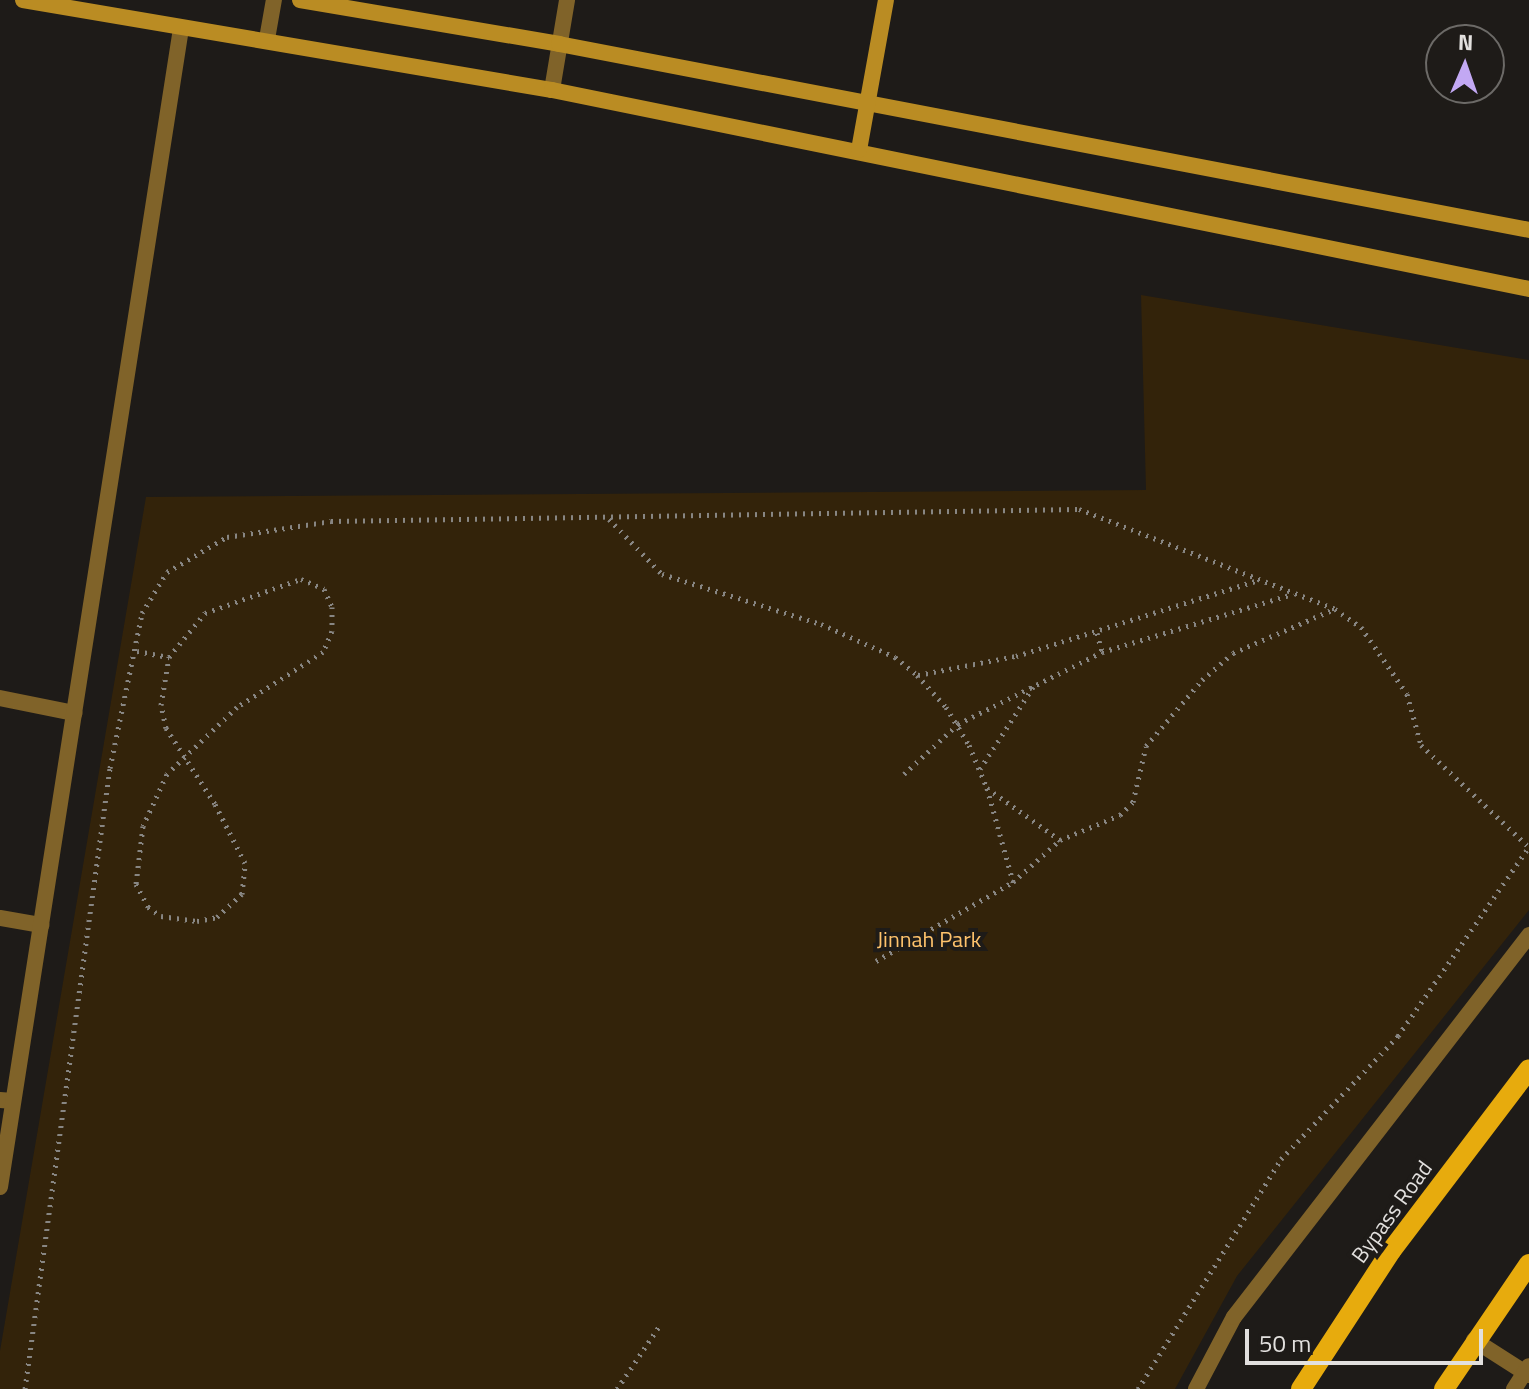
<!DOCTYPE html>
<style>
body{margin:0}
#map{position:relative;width:1529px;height:1389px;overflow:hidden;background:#1e1b18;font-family:"Titillium Web",sans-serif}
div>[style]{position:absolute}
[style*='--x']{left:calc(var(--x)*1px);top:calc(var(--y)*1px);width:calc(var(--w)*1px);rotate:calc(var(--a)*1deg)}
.green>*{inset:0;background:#33230a}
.path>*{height:5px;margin-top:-2.5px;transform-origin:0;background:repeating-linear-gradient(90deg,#888683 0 2px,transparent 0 8px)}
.minor>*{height:16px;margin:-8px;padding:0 8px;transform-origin:8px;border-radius:8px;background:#806329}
.tertiary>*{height:16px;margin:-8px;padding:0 8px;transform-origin:8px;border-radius:8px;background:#806329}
.secondary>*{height:16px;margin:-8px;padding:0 8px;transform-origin:8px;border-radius:8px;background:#ba8c23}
.primary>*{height:20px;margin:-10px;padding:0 10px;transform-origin:10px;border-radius:10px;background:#e7ab0d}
.path-bridge>*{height:5px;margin-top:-2.5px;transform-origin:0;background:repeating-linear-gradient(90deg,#888683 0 2px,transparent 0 8px)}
span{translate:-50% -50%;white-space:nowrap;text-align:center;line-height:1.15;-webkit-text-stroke:8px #1e1b18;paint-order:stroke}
.park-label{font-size:22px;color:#ffc36c}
.street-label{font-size:22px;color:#e2e0de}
.north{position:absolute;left:1425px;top:24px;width:80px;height:80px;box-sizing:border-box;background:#1e1b18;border:2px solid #6c6a67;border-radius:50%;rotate:2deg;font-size:22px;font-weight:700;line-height:32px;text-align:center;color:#e2e0de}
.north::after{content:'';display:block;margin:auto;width:28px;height:36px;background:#c2a8f3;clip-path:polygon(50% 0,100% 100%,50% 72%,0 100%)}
.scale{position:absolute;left:1245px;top:1329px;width:238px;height:36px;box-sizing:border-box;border:4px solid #e2e0de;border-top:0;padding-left:10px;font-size:24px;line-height:28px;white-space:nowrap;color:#e2e0de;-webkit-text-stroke:6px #1e1b18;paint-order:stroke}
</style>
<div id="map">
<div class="green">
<i style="clip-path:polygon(1141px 295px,1529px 360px,1529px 910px,1237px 1276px,1175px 1389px,0 1389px,0 1351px,146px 497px,1146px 490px)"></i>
</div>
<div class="path">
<i style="--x:609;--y:519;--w:76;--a:46.1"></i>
<i style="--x:662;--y:574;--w:167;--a:17.5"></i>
<i style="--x:821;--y:624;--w:81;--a:24"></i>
<i style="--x:895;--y:657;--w:28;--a:39"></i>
<i style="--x:917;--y:675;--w:43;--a:47.8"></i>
<i style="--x:946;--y:707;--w:44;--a:58.8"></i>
<i style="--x:969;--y:745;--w:47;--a:67.3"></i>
<i style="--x:987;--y:788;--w:98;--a:74.5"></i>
<i style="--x:1097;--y:633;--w:20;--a:75"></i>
<i style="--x:137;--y:651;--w:33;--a:11"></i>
<i style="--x:918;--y:675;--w:100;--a:-11"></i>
<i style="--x:1016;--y:656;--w:255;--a:-17.4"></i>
<i style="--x:166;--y:728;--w:24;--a:-102"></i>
<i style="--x:161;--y:705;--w:49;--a:-80.5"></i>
<i style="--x:169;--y:657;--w:57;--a:-50.7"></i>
<i style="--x:205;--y:613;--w:102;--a:-19.5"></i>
<i style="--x:301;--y:579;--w:25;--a:23"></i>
<i style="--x:324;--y:589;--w:20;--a:66"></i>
<i style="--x:332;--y:607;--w:24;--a:90"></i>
<i style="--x:332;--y:631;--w:23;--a:113"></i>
<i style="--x:323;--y:652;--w:102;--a:147.4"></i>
<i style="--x:237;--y:707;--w:97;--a:136.3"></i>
<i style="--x:167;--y:774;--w:57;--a:114.8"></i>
<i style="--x:143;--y:826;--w:58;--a:96.9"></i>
<i style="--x:136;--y:884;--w:26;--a:62"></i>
<i style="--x:148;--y:907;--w:16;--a:35"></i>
<i style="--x:161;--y:916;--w:36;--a:8"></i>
<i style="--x:197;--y:921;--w:20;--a:-11"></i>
<i style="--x:217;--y:917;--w:34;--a:-43"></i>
<i style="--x:242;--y:894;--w:31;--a:-84"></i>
<i style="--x:245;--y:863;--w:66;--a:-117"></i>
<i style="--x:980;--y:769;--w:98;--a:-57.1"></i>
<i style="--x:904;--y:774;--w:74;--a:-42.8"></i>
<i style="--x:958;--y:724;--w:161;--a:-26.6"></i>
<i style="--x:1102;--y:652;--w:200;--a:-16.9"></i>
<i style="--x:987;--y:788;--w:90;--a:35.5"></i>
<i style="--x:876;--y:961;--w:158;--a:-30"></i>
<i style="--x:1013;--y:882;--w:63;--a:-41.8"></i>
<i style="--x:1060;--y:840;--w:65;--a:-22.6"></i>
<i style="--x:1120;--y:815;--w:18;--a:-45"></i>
<i style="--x:1133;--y:802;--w:57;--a:-76.9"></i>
<i style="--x:1146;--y:746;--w:87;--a:-49.7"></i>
<i style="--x:1202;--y:680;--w:41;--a:-41.1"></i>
<i style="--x:1233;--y:653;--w:110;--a:-23.5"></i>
<i style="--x:25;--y:1389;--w:627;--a:-82.21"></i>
<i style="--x:110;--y:768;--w:158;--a:-78.3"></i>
<i style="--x:142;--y:613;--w:48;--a:-58.6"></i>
<i style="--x:167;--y:572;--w:69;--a:-30.3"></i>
<i style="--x:227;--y:537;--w:105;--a:-8.7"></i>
<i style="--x:331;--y:521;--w:748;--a:-0.92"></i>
<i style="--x:1079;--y:509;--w:275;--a:21.3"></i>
<i style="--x:1335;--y:609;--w:32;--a:35"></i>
<i style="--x:1361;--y:627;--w:81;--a:55.5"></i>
<i style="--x:1407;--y:694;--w:53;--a:74.6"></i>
<i style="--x:1421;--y:745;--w:149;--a:43.4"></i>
<i style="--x:617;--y:1389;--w:77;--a:-56.1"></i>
<i style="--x:1138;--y:1389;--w:271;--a:-58.1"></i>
<i style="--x:1281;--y:1159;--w:170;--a:-46.4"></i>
<i style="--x:1398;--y:1036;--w:230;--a:-55.3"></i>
</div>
<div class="minor">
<i style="--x:267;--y:39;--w:40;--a:-80"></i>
<i style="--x:552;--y:90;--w:91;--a:-80.5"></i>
<i style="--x:0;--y:698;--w:76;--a:11.5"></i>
<i style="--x:0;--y:918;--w:42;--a:9.7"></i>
<i style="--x:0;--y:1100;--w:13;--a:4"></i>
<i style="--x:1474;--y:1340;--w:65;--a:32.5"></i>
<i style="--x:1196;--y:1389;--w:81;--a:-62.2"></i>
<i style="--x:1234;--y:1317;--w:483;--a:-52.3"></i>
<i style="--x:1514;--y:1389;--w:27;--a:-57"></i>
</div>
<div class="tertiary">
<i style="--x:0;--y:1187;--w:1173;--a:-81.12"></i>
</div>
<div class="secondary">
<i style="--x:23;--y:0;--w:537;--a:9.66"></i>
<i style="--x:552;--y:90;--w:997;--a:11.51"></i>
<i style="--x:300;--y:0;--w:263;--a:9.6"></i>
<i style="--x:559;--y:44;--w:988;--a:10.85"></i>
<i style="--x:859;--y:150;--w:152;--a:-79.8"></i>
</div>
<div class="primary">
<i style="--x:1301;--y:1389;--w:165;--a:-56.9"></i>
<i style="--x:1391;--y:1251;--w:228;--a:-52.8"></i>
<i style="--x:1444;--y:1389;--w:151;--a:-55.8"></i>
</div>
<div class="path-bridge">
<i style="--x:166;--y:728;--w:90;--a:57.2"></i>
</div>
<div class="park-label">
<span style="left:929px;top:940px">Jinnah Park</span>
</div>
<div class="street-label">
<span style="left:1392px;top:1212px;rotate:-54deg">Bypass Road</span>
</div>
<div class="north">N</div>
<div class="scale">50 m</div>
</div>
